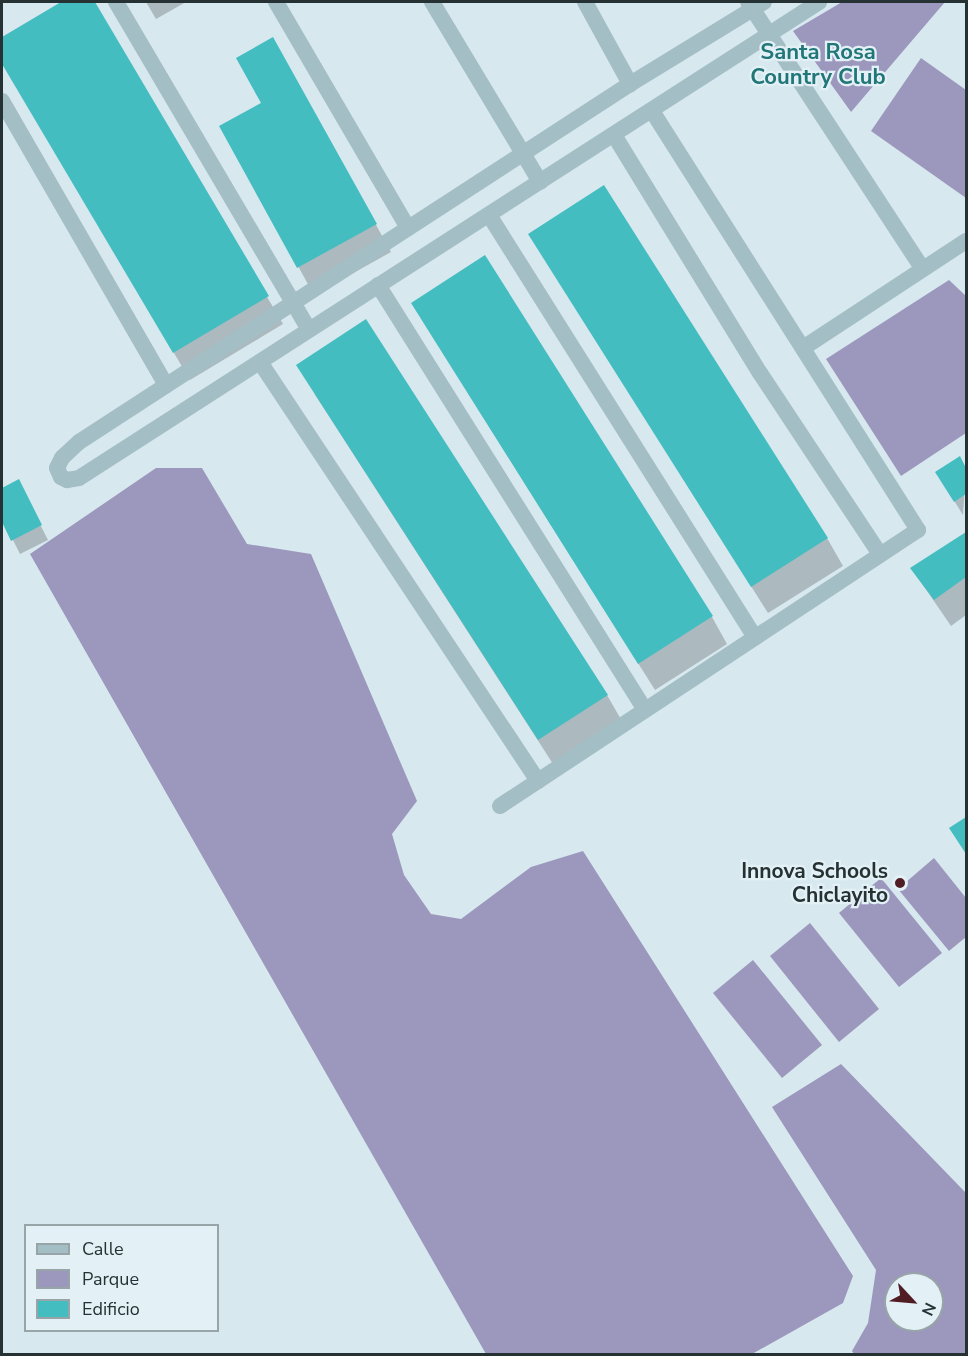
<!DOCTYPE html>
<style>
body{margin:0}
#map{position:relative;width:968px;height:1356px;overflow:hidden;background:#d7e8ef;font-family:"Nunito Sans",sans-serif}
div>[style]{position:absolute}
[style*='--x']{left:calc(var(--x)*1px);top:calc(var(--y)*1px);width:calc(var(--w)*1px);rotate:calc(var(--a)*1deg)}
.green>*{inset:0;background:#9c98bd}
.shadow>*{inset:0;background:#0003}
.building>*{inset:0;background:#44bdc1}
.minor>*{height:16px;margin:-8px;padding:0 8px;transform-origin:8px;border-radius:8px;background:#a4bec6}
.tertiary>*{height:16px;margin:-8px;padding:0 8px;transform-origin:8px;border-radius:8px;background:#a4bec6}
.dots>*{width:16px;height:16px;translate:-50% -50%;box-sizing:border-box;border:3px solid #e3f1f7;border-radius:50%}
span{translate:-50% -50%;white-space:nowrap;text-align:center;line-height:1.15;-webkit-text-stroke:4.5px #e3f1f7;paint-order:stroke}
.poi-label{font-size:21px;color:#253132;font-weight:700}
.right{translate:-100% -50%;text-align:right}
.neighbourhood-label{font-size:22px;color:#217678;font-weight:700}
.frame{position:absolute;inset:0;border:3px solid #253132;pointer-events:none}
.legend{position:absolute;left:24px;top:1224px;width:195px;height:108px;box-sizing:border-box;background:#e3f1f7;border:2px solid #97a4a8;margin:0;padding:8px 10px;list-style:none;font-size:18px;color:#253132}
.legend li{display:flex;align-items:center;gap:12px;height:30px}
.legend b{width:30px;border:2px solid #97a4a8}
.north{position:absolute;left:884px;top:1272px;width:60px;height:60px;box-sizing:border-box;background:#e3f1f7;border:2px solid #97a4a8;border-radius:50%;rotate:116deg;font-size:16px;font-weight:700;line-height:24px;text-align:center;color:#253132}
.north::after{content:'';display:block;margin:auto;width:21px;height:27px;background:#511d25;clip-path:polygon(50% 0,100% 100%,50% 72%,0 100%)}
</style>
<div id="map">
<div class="green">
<i style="clip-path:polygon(842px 2px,945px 2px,851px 112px,793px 31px)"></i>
<i style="clip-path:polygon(921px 58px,966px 90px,966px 198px,871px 131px)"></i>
<i style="clip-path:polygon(949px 280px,966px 296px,966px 433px,901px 476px,826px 359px)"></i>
<i style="clip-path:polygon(156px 468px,202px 468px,247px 544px,311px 554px,417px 801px,392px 834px,404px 875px,431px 914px,461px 919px,531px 867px,583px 851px,853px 1276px,843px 1303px,752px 1354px,486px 1354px,30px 554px)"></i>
<i style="clip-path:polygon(934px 858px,966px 898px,966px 937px,949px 951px,898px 889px)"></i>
<i style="clip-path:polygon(881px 878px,942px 953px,899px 987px,839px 913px)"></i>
<i style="clip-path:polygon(810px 923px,879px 1009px,839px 1042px,770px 956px)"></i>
<i style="clip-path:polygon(753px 960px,822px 1045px,782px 1078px,713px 993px)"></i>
<i style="clip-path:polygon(evenodd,841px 1064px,966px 1193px,966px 1354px,854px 1354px,852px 1351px,868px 1323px,876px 1270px,772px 1107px,841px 1064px,896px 1284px,932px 1284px,932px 1320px,896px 1320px,896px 1284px)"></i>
</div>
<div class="shadow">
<i style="clip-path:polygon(64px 2px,93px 2px,283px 324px,190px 380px,2px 62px,2px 39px)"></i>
<i style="clip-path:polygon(146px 2px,186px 2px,156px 19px)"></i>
<i style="clip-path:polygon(288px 66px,391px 252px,314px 295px,221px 127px,263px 103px)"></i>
<i style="clip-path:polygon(530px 235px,827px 538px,843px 566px,768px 613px)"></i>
<i style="clip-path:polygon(429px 331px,712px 617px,727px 644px,655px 690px)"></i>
<i style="clip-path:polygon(314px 393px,607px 695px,623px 723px,555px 767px)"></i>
<i style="clip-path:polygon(959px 458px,966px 470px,963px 515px,945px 486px)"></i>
<i style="clip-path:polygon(18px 481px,48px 540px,20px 554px,2px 518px,2px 490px)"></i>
<i style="clip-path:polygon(966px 534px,966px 615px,951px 626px,912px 569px)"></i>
</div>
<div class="building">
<i style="clip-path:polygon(61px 2px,95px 2px,269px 296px,173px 353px,2px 64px,2px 37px)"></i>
<i style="clip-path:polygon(273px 37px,377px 224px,297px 268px,219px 126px,261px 103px,236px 58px)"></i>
<i style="clip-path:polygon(604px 185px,828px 538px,751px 587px,528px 234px)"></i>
<i style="clip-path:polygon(485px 255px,713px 616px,638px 664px,411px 303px)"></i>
<i style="clip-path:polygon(366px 319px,608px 695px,538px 740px,296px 365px)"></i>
<i style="clip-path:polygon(960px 456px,966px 468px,966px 494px,954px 502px,935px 472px)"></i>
<i style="clip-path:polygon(19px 479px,42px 525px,11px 541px,2px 522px,2px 488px)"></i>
<i style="clip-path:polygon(966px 532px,966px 577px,934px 600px,910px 568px)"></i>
<i style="clip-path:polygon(966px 817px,966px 854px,949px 828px)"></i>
</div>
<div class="minor">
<i style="--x:116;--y:2;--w:378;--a:59.5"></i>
<i style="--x:276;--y:2;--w:262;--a:59.7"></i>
<i style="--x:432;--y:2;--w:210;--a:59"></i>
<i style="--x:585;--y:2;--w:94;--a:61.2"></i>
<i style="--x:748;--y:2;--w:319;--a:56.8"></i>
<i style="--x:2;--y:101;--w:328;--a:60"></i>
<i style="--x:614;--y:135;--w:279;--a:58.5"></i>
<i style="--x:760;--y:373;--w:217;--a:56.5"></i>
<i style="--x:489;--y:215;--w:499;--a:57.8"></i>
<i style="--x:378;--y:285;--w:502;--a:57.86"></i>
<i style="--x:803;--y:348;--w:195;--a:-33.3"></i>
<i style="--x:260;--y:362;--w:503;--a:56.44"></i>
<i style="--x:500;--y:806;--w:501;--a:-33.44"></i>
<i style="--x:918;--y:530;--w:496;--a:-122.4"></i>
</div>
<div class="tertiary">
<i style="--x:764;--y:2;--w:157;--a:148.5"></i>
<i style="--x:630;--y:84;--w:657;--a:146.99"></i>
<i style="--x:79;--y:442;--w:23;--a:137"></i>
<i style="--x:62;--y:458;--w:11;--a:117"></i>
<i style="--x:57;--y:468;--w:10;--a:66"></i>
<i style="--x:61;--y:477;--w:7;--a:27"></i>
<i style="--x:67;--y:480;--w:12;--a:-9"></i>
<i style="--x:79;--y:478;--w:880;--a:-32.75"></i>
</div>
<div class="dots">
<i style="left:900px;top:883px;background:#511d25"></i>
</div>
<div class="poi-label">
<span class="right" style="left:888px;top:883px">Innova Schools<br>Chiclayito</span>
</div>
<div class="neighbourhood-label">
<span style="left:818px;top:65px">Santa Rosa<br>Country Club</span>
</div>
<div class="frame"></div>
<ul class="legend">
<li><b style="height:8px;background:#a4bec6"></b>Calle</li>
<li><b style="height:16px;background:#9c98bd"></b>Parque</li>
<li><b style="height:16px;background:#44bdc1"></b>Edificio</li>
</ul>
<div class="north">N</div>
</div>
